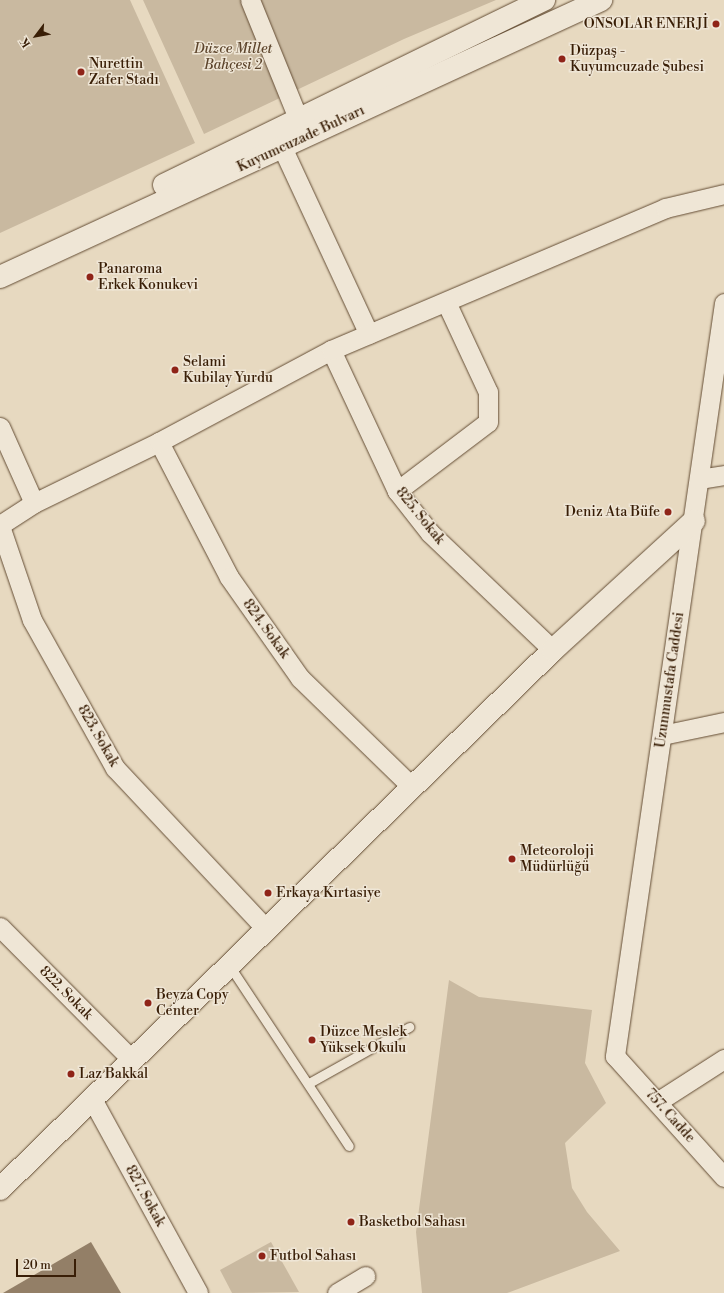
<!DOCTYPE html>
<meta charset="utf-8">
<style>
body{margin:0}
#map{position:relative;width:724px;height:1293px;overflow:hidden;background:#e7d9c0;font-family:"Libre Bodoni",serif}
div>[style]{position:absolute}
[style*='--x']{left:calc(var(--x)*1px);top:calc(var(--y)*1px);width:calc(var(--w)*1px);rotate:calc(var(--a)*1deg)}
.green>*{inset:0;background:#c9b9a0}
.building>*{inset:0;background:#937f67}
.roads{filter:drop-shadow(0 0 1px #644d34) drop-shadow(0 0 1px #644d34)}
.service>*{height:9px;margin:-4.5px;padding:0 4.5px;transform-origin:4.5px;border-radius:4.5px;background:#efe6d6}
.minor>*{height:19px;margin:-9.5px;padding:0 9.5px;transform-origin:9.5px;border-radius:9.5px;background:#efe6d6}
.tertiary>*{height:22px;margin:-11px;padding:0 11px;transform-origin:11px;border-radius:11px;background:#efe6d6}
.secondary>*{height:22px;margin:-11px;padding:0 11px;transform-origin:11px;border-radius:11px;background:#efe6d6}
.dots>*{width:11px;height:11px;translate:-50% -50%;box-sizing:border-box;border:2px solid #efe6d6;border-radius:50%}
span{translate:-50% -50%;white-space:nowrap;text-align:center;line-height:1.15;-webkit-text-stroke:3px #efe6d6;paint-order:stroke}
.poi-label{font-size:14px;color:#391e06}
.right{translate:-100% -50%;text-align:right}
.left{translate:0 -50%;text-align:left}
.park-label{font-size:14px;color:#5d452c;font-style:italic}
.street-label{font-size:14px;color:#391e06}
.north{position:absolute;left:16px;top:16px;width:40px;height:40px;-webkit-text-stroke:3px #efe6d6;paint-order:stroke;rotate:238deg;font-size:11px;font-weight:700;line-height:16px;text-align:center;color:#391e06}
.north::after{content:'';display:block;margin:auto;width:14px;height:18px;background:#391e06;clip-path:polygon(50% 0,100% 100%,50% 72%,0 100%)}
.scale{position:absolute;left:16px;top:1259px;width:60px;height:18px;box-sizing:border-box;border:2px solid #391e06;border-top:0;padding-left:5px;font-size:12px;line-height:14px;white-space:nowrap;color:#391e06;-webkit-text-stroke:3px #efe6d6;paint-order:stroke}
</style>
<div id="map">
<div class="green">
<i style="clip-path:polygon(0 0,130px 0,195px 143px,0 233px)"></i>
<i style="clip-path:polygon(143px 0,496px 0,404px 39px,204px 134px)"></i>
<i style="clip-path:polygon(449px 980px,479px 997px,592px 1010px,585px 1063px,606px 1103px,565px 1143px,572px 1188px,587px 1212px,620px 1251px,507px 1293px,422px 1293px,416px 1232px)"></i>
<i style="clip-path:polygon(271px 1242px,299px 1292px,232px 1293px,220px 1270px)"></i>
</div>
<div class="building">
<i style="clip-path:polygon(91px 1242px,121px 1293px,3px 1293px)"></i>
</div>
<div class="roads">
<div class="service">
<i style="--x:229;--y:965;--w:217;--a:56.5"></i>
<i style="--x:309;--y:1083;--w:115;--a:-29.2"></i>
</div>
<div class="minor">
<i style="--x:250;--y:0;--w:144;--a:67.9"></i>
<i style="--x:282;--y:147;--w:206;--a:65.1"></i>
<i style="--x:724;--y:303;--w:761;--a:98.24"></i>
<i style="--x:615;--y:1056;--w:163;--a:48"></i>
<i style="--x:331;--y:350;--w:156;--a:64.9"></i>
<i style="--x:397;--y:491;--w:53;--a:51.8"></i>
<i style="--x:430;--y:533;--w:170;--a:43.6"></i>
<i style="--x:0;--y:427;--w:83;--a:65.9"></i>
<i style="--x:159;--y:442;--w:152;--a:62.6"></i>
<i style="--x:229;--y:577;--w:123;--a:54.9"></i>
<i style="--x:300;--y:678;--w:156;--a:44.2"></i>
<i style="--x:699;--y:479;--w:25;--a:-9"></i>
<i style="--x:397;--y:491;--w:114;--a:-37.2"></i>
<i style="--x:488;--y:422;--w:30;--a:-90"></i>
<i style="--x:488;--y:392;--w:99;--a:-115"></i>
<i style="--x:0;--y:525;--w:40;--a:-32.9"></i>
<i style="--x:34;--y:503;--w:139;--a:-26"></i>
<i style="--x:159;--y:442;--w:195;--a:-28.1"></i>
<i style="--x:331;--y:350;--w:363;--a:-23"></i>
<i style="--x:665;--y:208;--w:61;--a:-13.3"></i>
<i style="--x:0;--y:526;--w:99;--a:71.2"></i>
<i style="--x:32;--y:620;--w:170;--a:60.7"></i>
<i style="--x:115;--y:768;--w:221;--a:46.8"></i>
<i style="--x:662;--y:735;--w:63;--a:-11.8"></i>
<i style="--x:0;--y:927;--w:187;--a:45.2"></i>
<i style="--x:92;--y:1099;--w:221;--a:61.3"></i>
<i style="--x:657;--y:1102;--w:80;--a:-32.7"></i>
<i style="--x:337;--y:1293;--w:33;--a:-31"></i>
</div>
<div class="tertiary">
<i style="--x:0;--y:1189;--w:772;--a:-44.27"></i>
<i style="--x:553;--y:650;--w:191;--a:-42.5"></i>
</div>
<div class="secondary">
<i style="--x:164;--y:185;--w:423;--a:-26"></i>
<i style="--x:0;--y:277;--w:662;--a:-24.74"></i>
</div>
</div>
<div class="dots">
<i style="left:716px;top:24px;background:#8f2418"></i>
<i style="left:562px;top:59px;background:#8f2418"></i>
<i style="left:81px;top:72px;background:#8f2418"></i>
<i style="left:90px;top:277px;background:#8f2418"></i>
<i style="left:175px;top:370px;background:#8f2418"></i>
<i style="left:668px;top:512px;background:#8f2418"></i>
<i style="left:512px;top:859px;background:#8f2418"></i>
<i style="left:268px;top:893px;background:#8f2418"></i>
<i style="left:148px;top:1003px;background:#8f2418"></i>
<i style="left:312px;top:1040px;background:#8f2418"></i>
<i style="left:71px;top:1074px;background:#8f2418"></i>
<i style="left:351px;top:1222px;background:#8f2418"></i>
<i style="left:262px;top:1256px;background:#8f2418"></i>
</div>
<div class="poi-label">
<span class="right" style="left:708px;top:24px">ONSOLAR ENERJİ</span>
<span class="left" style="left:570px;top:59px">Düzpaş -<br>Kuyumcuzade Şubesi</span>
<span class="left" style="left:89px;top:72px">Nurettin<br>Zafer Stadı</span>
<span class="left" style="left:98px;top:277px">Panaroma<br>Erkek Konukevi</span>
<span class="left" style="left:183px;top:370px">Selami<br>Kubilay Yurdu</span>
<span class="right" style="left:660px;top:512px">Deniz Ata Büfe</span>
<span class="left" style="left:520px;top:859px">Meteoroloji<br>Müdürlüğü</span>
<span class="left" style="left:276px;top:893px">Erkaya Kırtasiye</span>
<span class="left" style="left:156px;top:1003px">Beyza Copy<br>Center</span>
<span class="left" style="left:320px;top:1040px">Düzce Meslek<br>Yüksek Okulu</span>
<span class="left" style="left:79px;top:1074px">Laz Bakkal</span>
<span class="left" style="left:359px;top:1222px">Basketbol Sahası</span>
<span class="left" style="left:270px;top:1256px">Futbol Sahası</span>
</div>
<div class="park-label">
<span style="left:233px;top:57px">Düzce Millet<br>Bahçesi 2</span>
</div>
<div class="street-label">
<span style="left:301px;top:139px;rotate:-25deg">Kuyumcuzade Bulvarı</span>
<span style="left:420px;top:516px;rotate:51deg">825. Sokak</span>
<span style="left:266px;top:629px;rotate:54deg">824. Sokak</span>
<span style="left:670px;top:680px;rotate:-82deg">Uzunmustafa Caddesi</span>
<span style="left:98px;top:736px;rotate:60deg">823. Sokak</span>
<span style="left:66px;top:993px;rotate:45deg">822. Sokak</span>
<span style="left:670px;top:1116px;rotate:48deg">757. Cadde</span>
<span style="left:145px;top:1196px;rotate:61deg">827. Sokak</span>
</div>
<div class="north">K</div>
<div class="scale">20 m</div>
</div>
